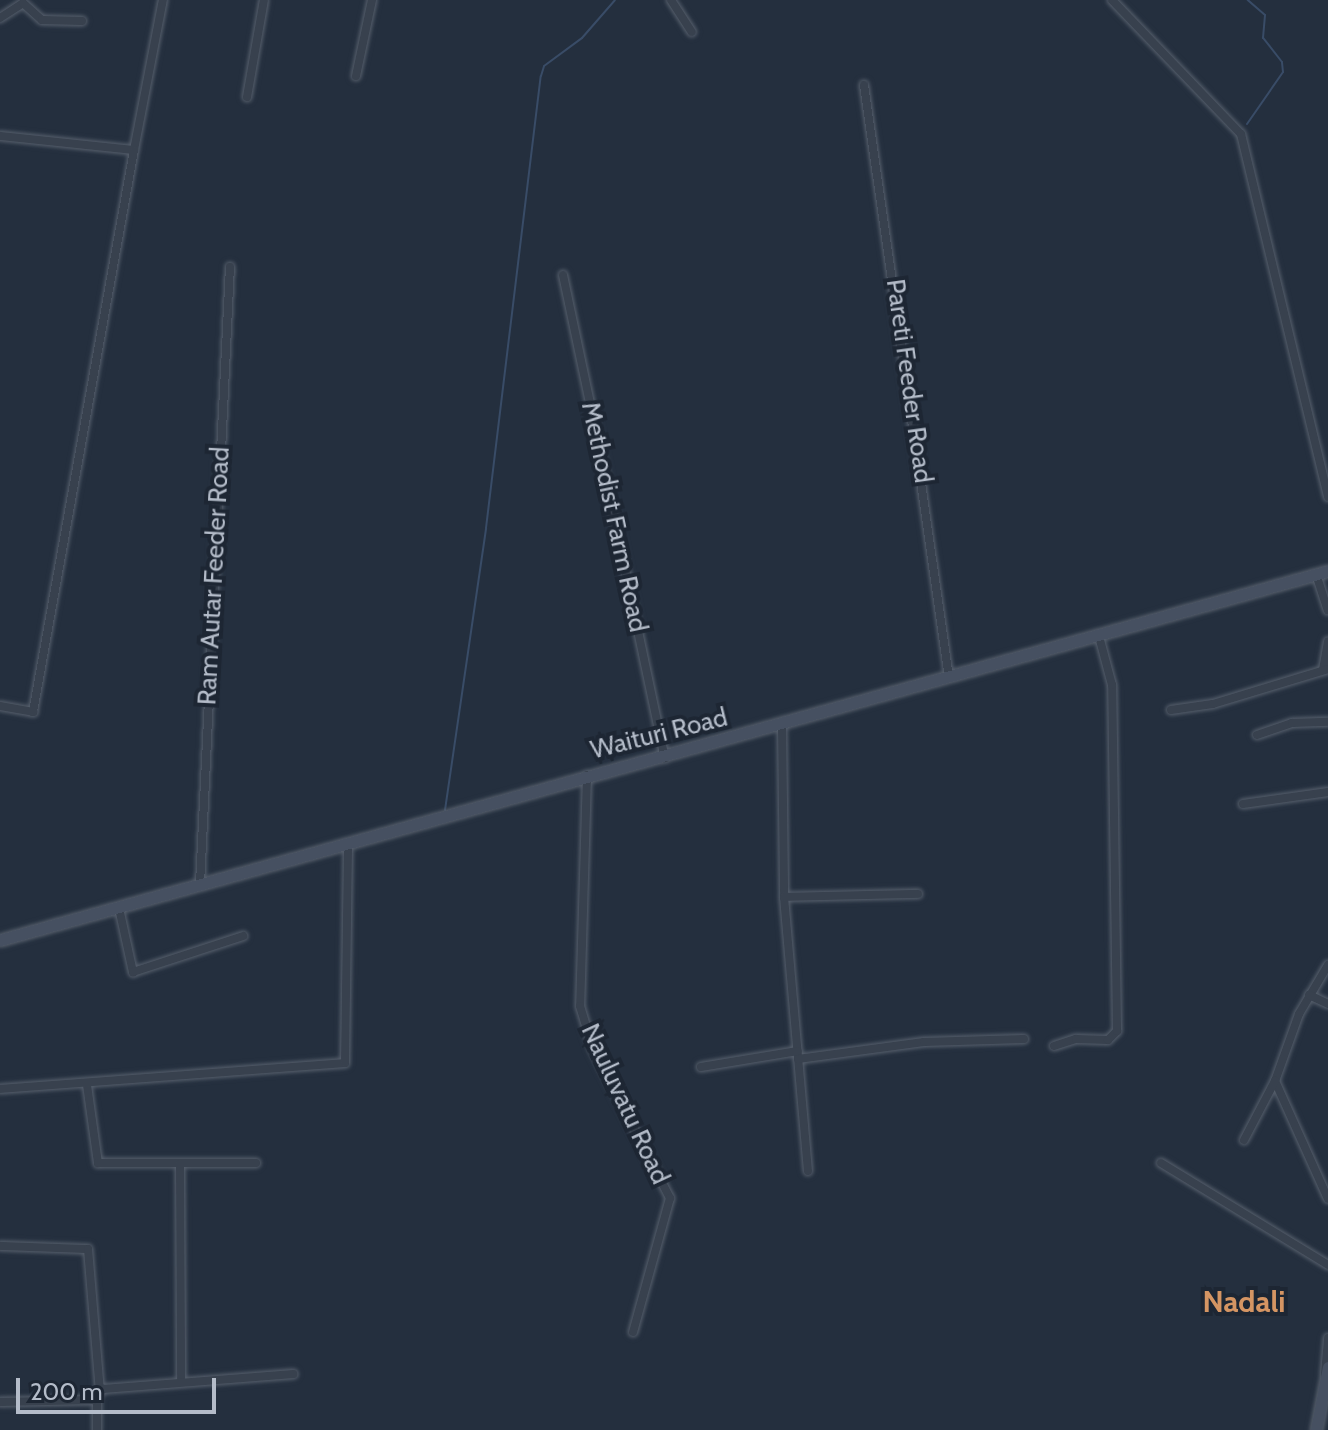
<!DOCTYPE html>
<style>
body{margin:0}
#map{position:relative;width:1328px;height:1430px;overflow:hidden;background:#242f3e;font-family:Cabin,sans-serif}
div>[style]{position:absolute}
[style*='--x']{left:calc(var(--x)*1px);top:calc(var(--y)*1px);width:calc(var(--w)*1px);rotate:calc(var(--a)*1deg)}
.stream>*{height:2px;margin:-1px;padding:0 1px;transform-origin:1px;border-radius:1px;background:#394c67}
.roads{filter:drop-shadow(0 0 2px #565f6c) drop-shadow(0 0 2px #565f6c)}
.street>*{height:8px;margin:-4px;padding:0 4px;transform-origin:4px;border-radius:4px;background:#38414e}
.secondary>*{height:11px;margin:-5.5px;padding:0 5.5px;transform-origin:5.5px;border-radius:5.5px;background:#465061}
span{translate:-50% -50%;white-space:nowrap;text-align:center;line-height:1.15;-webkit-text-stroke:8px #1d2633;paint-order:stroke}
.street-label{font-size:26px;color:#b4bcc9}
.quarter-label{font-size:30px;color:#d59563;font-weight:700}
.scale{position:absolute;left:16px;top:1378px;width:200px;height:36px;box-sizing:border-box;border:4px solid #b4bcc9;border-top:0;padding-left:10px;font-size:24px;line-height:28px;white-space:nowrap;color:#b4bcc9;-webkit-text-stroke:6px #1d2633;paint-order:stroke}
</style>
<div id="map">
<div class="stream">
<i style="--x:1247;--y:124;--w:63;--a:-55.3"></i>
<i style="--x:1283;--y:72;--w:10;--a:-96"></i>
<i style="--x:1282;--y:62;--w:31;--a:-128"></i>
<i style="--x:1263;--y:38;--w:23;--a:-85"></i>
<i style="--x:1265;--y:15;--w:23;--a:-139"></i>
<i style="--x:445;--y:810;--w:285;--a:-81.7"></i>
<i style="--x:486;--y:528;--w:455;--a:-83.1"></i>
<i style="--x:541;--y:76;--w:10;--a:-73"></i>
<i style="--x:544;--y:66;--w:47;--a:-36.4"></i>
<i style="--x:582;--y:38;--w:50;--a:-49"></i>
</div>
<div class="roads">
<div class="street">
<i style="--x:671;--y:0;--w:38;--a:57"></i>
<i style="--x:1112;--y:0;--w:186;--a:46.1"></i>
<i style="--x:1241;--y:134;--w:373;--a:76.5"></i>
<i style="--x:0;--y:18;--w:27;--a:-33"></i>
<i style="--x:23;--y:3;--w:25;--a:42"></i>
<i style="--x:42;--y:20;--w:40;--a:1.4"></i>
<i style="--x:356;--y:76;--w:78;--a:-78.1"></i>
<i style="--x:864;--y:85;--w:599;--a:81.84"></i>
<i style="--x:247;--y:97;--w:98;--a:-80.1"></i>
<i style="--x:0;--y:136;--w:135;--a:6"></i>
<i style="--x:134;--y:150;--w:153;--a:-79.1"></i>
<i style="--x:563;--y:275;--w:494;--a:78.1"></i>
<i style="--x:1316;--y:574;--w:38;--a:72"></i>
<i style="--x:1323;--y:670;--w:29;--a:-80"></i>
<i style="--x:0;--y:706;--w:34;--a:10"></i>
<i style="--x:33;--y:712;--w:571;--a:-79.81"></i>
<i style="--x:1171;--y:710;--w:42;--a:-8.1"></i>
<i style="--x:1213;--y:704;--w:120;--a:-16.9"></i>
<i style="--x:782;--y:724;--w:173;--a:89.3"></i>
<i style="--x:784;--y:897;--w:275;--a:85"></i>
<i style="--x:1257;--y:735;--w:37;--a:-19"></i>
<i style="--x:1292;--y:723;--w:36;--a:-2"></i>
<i style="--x:587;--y:775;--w:231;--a:91.7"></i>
<i style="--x:580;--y:1006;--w:45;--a:73.2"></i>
<i style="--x:593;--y:1049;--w:168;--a:62.7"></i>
<i style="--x:670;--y:1198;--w:139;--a:105.4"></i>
<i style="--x:1243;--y:804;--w:86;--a:-8"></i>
<i style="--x:200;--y:884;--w:618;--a:-87.22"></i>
<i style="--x:784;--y:897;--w:134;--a:-1.3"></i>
<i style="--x:119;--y:908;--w:66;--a:77.7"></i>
<i style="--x:133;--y:972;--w:116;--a:-18.1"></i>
<i style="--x:1328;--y:965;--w:57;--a:120.6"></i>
<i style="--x:1299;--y:1014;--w:71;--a:109.7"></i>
<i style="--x:1275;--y:1081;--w:129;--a:65.8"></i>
<i style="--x:1309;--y:995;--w:21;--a:25"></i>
<i style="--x:1054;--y:1046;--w:23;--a:-18"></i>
<i style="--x:1076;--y:1039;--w:32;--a:2"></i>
<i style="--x:1108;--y:1040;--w:13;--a:-45"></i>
<i style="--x:1117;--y:1031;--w:346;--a:-90.8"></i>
<i style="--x:1112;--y:685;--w:51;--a:-104.9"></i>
<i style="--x:798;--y:1059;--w:127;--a:-7.7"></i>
<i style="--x:924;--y:1042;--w:100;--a:-1.7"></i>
<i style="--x:701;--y:1067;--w:98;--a:-9.4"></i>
<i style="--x:87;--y:1085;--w:79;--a:82"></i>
<i style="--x:98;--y:1163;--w:158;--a:0"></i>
<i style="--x:0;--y:1089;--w:346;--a:-4.3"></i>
<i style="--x:345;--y:1063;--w:220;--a:-89.2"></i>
<i style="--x:1244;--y:1140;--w:67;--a:-62.3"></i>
<i style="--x:1161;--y:1163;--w:196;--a:31.4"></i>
<i style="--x:180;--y:1164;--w:217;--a:89.7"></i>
<i style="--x:0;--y:1246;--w:88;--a:2"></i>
<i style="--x:88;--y:1249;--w:143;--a:85.2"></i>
<i style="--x:1325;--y:1374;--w:36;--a:-85"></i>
<i style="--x:97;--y:1399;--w:31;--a:90"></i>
<i style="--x:0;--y:1402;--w:93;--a:-1.2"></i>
<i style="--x:93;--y:1400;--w:15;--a:-48"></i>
<i style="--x:103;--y:1389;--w:191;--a:-4.5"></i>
</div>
<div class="secondary">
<i style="--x:0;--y:940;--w:1378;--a:-15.53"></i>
<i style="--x:1316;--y:1430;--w:64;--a:-79.2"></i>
</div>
</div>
<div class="street-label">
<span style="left:909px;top:381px;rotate:82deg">Pareti Feeder Road</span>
<span style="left:614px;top:517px;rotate:78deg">Methodist Farm Road</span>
<span style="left:214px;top:576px;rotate:-87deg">Ram Autar Feeder Road</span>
<span style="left:659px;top:734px;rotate:-14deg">Waituri Road</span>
<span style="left:625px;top:1104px;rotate:65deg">Nauluvatu Road</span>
</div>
<div class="quarter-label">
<span style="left:1244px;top:1302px">Nadali</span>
</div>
<div class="scale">200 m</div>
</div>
